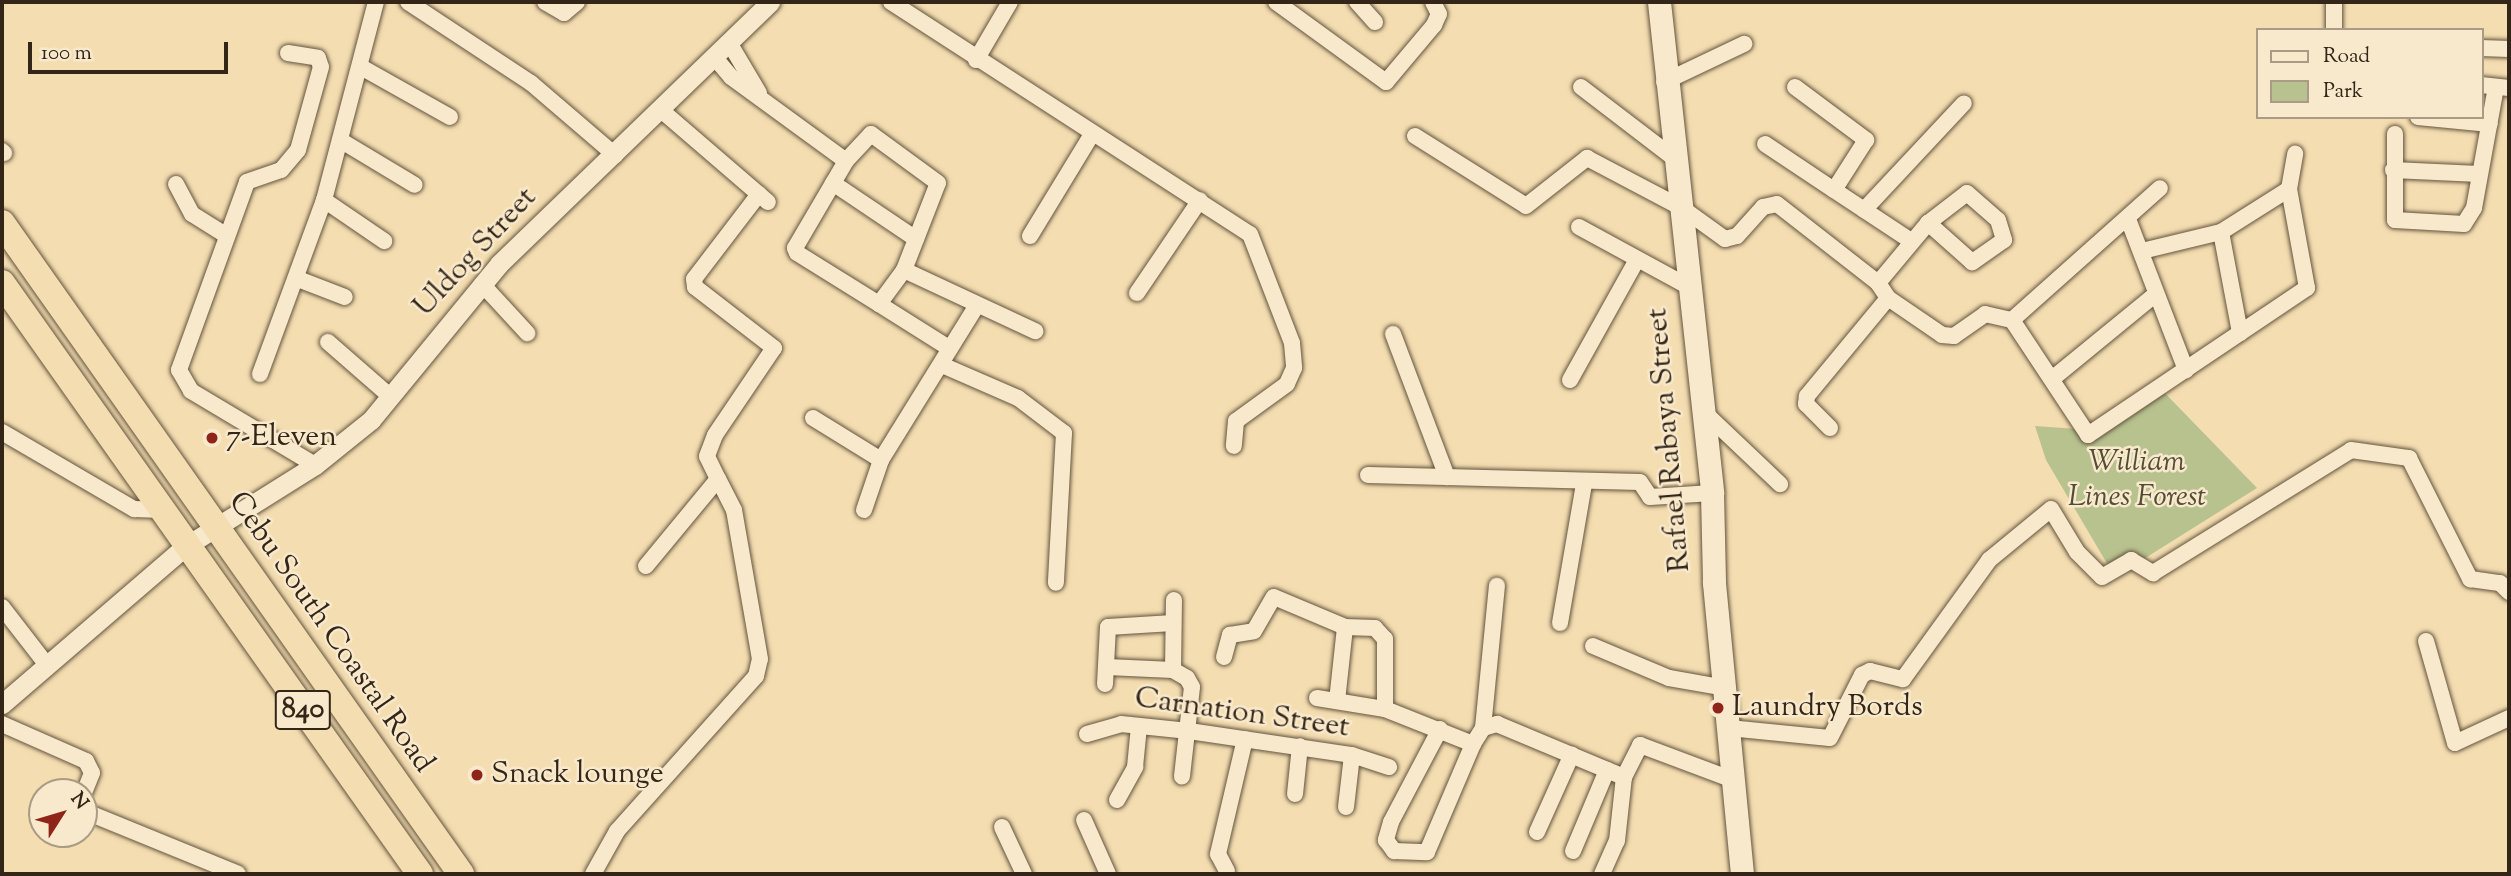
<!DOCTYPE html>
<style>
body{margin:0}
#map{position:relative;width:2511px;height:876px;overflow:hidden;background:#f4ddb1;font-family:"Sorts Mill Goudy",serif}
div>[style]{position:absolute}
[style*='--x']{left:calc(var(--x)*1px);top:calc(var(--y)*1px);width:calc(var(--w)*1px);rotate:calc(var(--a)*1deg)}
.green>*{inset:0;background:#b7c28f}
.roads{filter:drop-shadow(0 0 2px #63543e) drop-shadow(0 0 2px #63543e)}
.minor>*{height:16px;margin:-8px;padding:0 8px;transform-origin:8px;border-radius:8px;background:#f8e9cc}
.tertiary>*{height:19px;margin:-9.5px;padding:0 9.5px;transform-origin:9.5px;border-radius:9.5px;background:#f8e9cc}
.secondary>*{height:23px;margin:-11.5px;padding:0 11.5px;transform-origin:11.5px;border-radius:11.5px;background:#f8e9cc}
.trunk>*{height:26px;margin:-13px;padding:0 13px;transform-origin:13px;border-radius:13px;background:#f4ddb1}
.dots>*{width:19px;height:19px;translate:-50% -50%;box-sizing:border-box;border:4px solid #f8e9cc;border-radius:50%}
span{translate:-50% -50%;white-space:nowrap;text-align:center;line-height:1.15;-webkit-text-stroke:5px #f8e9cc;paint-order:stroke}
.shield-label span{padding:2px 5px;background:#f8e9cc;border:2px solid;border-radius:5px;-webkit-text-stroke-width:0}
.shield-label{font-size:28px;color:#332618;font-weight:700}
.street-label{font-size:30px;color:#332618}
.poi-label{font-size:30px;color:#332618}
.left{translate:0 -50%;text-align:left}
.park-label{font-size:30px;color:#544d36;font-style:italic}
.frame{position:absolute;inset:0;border:4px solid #332618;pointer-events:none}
.legend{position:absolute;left:2256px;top:28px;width:228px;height:91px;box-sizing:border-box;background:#f8e9cc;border:2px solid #a99b84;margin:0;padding:9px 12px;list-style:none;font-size:21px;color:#332618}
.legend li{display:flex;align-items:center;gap:14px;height:35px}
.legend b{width:35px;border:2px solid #a99b84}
.north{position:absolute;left:28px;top:778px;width:70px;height:70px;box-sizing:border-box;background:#f8e9cc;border:2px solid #a99b84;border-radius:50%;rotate:53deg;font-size:19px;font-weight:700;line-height:28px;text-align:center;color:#332618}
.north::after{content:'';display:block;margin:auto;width:24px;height:32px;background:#8f2418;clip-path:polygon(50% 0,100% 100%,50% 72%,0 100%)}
.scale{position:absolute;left:28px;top:42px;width:200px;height:32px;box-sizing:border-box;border:4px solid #332618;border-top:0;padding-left:9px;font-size:21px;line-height:24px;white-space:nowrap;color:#332618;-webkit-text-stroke:5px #f8e9cc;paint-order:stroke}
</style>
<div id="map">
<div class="green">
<i style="clip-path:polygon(2159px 387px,2257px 488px,2115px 577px,2046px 460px,2035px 426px,2091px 430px)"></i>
</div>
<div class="roads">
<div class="minor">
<i style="--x:408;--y:2;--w:147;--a:33.4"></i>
<i style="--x:531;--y:83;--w:111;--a:40.6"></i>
<i style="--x:545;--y:2;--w:22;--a:30"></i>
<i style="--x:564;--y:13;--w:17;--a:-40"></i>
<i style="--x:891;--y:2;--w:427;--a:32.9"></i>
<i style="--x:1250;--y:234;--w:117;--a:68.9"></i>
<i style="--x:1292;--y:343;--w:25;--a:85"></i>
<i style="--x:1294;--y:368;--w:17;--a:114"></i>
<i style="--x:1287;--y:384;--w:63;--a:144"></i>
<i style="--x:1236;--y:421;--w:25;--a:95"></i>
<i style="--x:1276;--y:2;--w:136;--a:36"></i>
<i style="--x:1386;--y:82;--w:75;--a:-49.9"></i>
<i style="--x:1434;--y:25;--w:12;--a:-66"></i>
<i style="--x:1439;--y:14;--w:13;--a:-117"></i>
<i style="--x:1357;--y:2;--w:27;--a:48"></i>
<i style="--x:2334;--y:30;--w:28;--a:-90"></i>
<i style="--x:730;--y:44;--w:57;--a:59.4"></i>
<i style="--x:2481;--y:48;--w:28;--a:2"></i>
<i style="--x:288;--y:53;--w:30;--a:9"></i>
<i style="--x:318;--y:58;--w:9;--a:72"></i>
<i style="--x:321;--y:67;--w:86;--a:105.5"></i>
<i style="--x:298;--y:150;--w:26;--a:130"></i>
<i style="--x:281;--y:170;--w:36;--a:161"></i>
<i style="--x:247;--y:182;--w:200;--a:109.9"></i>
<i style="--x:179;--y:370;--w:24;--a:60"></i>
<i style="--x:191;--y:391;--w:144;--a:30.8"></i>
<i style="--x:716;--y:59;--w:23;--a:50"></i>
<i style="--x:731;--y:77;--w:142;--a:36.1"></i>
<i style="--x:976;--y:60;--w:67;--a:-59.6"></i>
<i style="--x:361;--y:67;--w:102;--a:29.3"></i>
<i style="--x:1664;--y:82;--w:89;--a:-25.4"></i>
<i style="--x:2481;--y:85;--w:28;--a:6"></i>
<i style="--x:1581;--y:87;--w:117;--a:37.4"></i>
<i style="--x:1795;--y:87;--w:89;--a:36.7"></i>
<i style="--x:1866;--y:140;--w:59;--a:122.6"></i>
<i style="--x:1834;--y:190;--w:92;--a:33.5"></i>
<i style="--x:661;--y:110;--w:141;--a:40.7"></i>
<i style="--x:2418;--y:117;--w:72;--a:5.6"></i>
<i style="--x:2395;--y:134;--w:86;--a:90"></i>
<i style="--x:2395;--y:220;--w:69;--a:3.3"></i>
<i style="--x:2464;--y:224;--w:19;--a:-58"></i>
<i style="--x:2474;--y:208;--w:123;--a:-79.7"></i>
<i style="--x:1415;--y:136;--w:131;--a:32.2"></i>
<i style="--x:1526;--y:206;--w:78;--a:-38.2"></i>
<i style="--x:1587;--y:158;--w:107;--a:27.8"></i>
<i style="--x:1682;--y:208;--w:53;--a:35.8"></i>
<i style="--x:1725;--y:239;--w:12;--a:-14"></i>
<i style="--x:1737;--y:236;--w:39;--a:-48"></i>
<i style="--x:1763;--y:207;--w:14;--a:-12"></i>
<i style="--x:1777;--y:204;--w:128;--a:38"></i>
<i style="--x:1878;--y:283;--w:18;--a:56"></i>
<i style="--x:1888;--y:298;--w:65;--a:34.4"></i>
<i style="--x:1942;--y:335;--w:12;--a:5"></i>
<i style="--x:1954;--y:336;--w:38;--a:-35"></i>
<i style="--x:1985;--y:314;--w:28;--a:13"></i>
<i style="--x:2012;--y:320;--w:138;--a:56.5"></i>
<i style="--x:2088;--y:435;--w:264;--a:-33.9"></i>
<i style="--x:2307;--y:288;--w:101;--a:-100.3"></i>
<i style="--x:2289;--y:189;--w:36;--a:-80"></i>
<i style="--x:340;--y:140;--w:87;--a:31"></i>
<i style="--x:1765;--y:144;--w:83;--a:33.7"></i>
<i style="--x:2;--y:151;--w:3;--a:45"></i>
<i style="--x:2393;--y:170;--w:86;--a:2.7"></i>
<i style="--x:833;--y:183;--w:100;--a:34"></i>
<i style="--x:176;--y:184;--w:34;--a:62"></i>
<i style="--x:192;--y:214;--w:40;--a:32"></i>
<i style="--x:324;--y:200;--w:73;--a:34.3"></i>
<i style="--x:1864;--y:210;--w:146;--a:-46.9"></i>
<i style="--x:2128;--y:219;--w:162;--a:69"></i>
<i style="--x:1579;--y:227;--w:125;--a:28.6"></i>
<i style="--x:2221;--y:232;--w:103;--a:79.3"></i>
<i style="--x:1030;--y:236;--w:119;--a:-58.7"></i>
<i style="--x:2142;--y:251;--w:81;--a:-13.5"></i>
<i style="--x:2221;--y:232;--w:80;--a:-32.3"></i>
<i style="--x:904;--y:270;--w:145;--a:25"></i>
<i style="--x:298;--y:279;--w:50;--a:21"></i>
<i style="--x:1878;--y:283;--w:78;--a:-50.2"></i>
<i style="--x:1928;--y:223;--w:49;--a:-37.6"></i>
<i style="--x:1967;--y:193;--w:41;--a:41.1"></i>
<i style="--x:1998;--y:220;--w:21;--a:73"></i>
<i style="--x:2004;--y:240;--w:39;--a:145"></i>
<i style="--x:1972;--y:262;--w:59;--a:-138.4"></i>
<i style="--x:482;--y:284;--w:67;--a:47.4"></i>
<i style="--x:1137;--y:293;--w:112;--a:-55.9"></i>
<i style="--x:879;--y:304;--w:42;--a:-53.7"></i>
<i style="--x:904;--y:270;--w:93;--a:-68.7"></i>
<i style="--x:938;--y:183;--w:83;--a:-143.8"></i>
<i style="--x:871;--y:134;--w:37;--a:133"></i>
<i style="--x:846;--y:161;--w:101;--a:120.4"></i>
<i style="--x:795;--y:248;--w:5;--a:68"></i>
<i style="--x:797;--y:253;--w:97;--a:31.9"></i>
<i style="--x:879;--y:304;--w:83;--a:32.2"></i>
<i style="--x:2012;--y:320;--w:198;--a:-41.7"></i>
<i style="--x:1393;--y:334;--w:153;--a:69.3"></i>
<i style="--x:328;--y:342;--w:82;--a:41.1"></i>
<i style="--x:942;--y:365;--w:83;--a:23.5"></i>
<i style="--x:1018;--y:398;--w:58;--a:37.3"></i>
<i style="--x:1064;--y:433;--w:150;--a:93.1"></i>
<i style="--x:260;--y:374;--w:185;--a:-69.8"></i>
<i style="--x:324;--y:200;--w:205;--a:-75.3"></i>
<i style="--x:2052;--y:379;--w:134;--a:-39.3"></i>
<i style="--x:1570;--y:380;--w:134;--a:-60.9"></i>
<i style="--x:1704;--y:412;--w:105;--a:43.5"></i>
<i style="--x:813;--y:418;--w:80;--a:31.7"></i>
<i style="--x:1830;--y:428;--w:34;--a:-135"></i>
<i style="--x:1806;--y:404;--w:8;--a:-83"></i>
<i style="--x:1807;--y:396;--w:127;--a:-50.4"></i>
<i style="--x:2;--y:432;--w:153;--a:30.3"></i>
<i style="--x:134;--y:509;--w:28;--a:2"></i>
<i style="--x:1368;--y:475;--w:272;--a:1.5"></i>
<i style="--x:1640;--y:482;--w:18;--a:56"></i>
<i style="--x:1650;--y:497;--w:62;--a:-3.7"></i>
<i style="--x:864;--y:510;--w:53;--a:-71.2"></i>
<i style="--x:881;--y:460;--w:182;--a:-58.2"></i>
<i style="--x:646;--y:566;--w:113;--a:-50.4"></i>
<i style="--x:718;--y:479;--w:25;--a:-116"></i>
<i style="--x:707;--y:456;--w:22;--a:-69"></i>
<i style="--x:715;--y:435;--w:105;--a:-55.9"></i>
<i style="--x:774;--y:348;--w:100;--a:-142.3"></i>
<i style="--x:695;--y:287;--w:8;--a:-97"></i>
<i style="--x:694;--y:279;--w:107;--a:-52.6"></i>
<i style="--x:2;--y:607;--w:72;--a:52.3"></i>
<i style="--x:1560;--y:623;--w:141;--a:-80.2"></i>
<i style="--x:2426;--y:641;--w:106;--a:74.1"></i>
<i style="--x:2455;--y:743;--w:60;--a:-24.8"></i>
<i style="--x:1593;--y:646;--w:82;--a:22.8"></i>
<i style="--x:1669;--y:678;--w:57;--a:10.1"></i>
<i style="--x:1224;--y:657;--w:23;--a:-75"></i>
<i style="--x:1230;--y:635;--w:24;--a:-9"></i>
<i style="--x:1254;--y:631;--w:39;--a:-60"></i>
<i style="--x:1274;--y:597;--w:77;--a:22.9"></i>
<i style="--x:1345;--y:627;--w:30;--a:2"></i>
<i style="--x:1375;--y:628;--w:15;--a:48"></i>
<i style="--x:1385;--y:639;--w:70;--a:90"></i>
<i style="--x:1107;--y:667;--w:66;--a:2.6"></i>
<i style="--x:1173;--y:670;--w:16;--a:30"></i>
<i style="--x:1187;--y:678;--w:10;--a:61"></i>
<i style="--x:1192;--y:687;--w:90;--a:96.4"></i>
<i style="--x:1173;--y:670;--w:70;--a:-89.2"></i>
<i style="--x:1105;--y:684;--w:57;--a:-87"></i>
<i style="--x:1108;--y:627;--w:65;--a:-3.5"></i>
<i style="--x:1317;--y:698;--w:69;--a:9.2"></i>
<i style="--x:1385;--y:709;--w:95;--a:21.7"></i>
<i style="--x:1473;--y:744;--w:19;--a:-58"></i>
<i style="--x:1483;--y:728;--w:15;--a:-16"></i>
<i style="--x:1497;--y:724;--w:138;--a:22.7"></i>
<i style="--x:1337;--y:701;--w:74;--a:-83.8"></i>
<i style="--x:2;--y:724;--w:92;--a:23.8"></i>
<i style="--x:86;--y:761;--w:13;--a:63"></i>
<i style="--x:92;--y:773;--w:22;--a:112"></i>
<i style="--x:1483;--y:728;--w:143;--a:-84.4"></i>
<i style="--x:1729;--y:728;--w:101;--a:5.7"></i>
<i style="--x:1830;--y:738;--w:71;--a:-63.1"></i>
<i style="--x:1862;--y:675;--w:9;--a:-27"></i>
<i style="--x:1870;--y:671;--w:34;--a:14"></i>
<i style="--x:1903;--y:679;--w:147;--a:-54.1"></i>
<i style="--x:1989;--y:560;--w:80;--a:-39.4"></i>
<i style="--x:2051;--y:509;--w:50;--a:58.8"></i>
<i style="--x:2077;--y:552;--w:35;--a:45"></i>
<i style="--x:2102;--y:577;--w:34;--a:-30"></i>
<i style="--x:2131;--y:560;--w:26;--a:31"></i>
<i style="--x:2153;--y:573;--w:233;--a:-31.8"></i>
<i style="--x:2351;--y:450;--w:59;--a:7.9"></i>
<i style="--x:2409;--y:458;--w:136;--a:63.2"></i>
<i style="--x:2470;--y:579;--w:30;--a:8"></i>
<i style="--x:2500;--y:583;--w:13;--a:45"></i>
<i style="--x:1440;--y:729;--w:105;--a:117.8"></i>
<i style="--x:1391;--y:822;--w:19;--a:106"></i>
<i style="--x:1386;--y:840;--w:14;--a:54"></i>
<i style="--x:1394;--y:851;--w:33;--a:2"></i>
<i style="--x:1427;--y:852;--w:117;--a:-66.9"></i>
<i style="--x:1087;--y:734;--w:35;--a:-16"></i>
<i style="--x:1121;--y:724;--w:68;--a:5.9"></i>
<i style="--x:1189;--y:731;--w:165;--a:8.4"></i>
<i style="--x:1352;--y:755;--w:39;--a:18"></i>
<i style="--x:1295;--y:794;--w:48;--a:-84.1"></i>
<i style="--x:1117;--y:800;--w:38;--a:-61"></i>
<i style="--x:1135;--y:767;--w:41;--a:-84.4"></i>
<i style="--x:1346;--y:807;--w:52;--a:-83.4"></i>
<i style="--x:84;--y:811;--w:166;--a:22.2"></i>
<i style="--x:1084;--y:820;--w:59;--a:66"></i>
<i style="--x:1002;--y:827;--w:52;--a:64.9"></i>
<i style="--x:1537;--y:832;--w:85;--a:-65.8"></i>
<i style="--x:1573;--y:851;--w:88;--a:-67.2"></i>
<i style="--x:1227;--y:871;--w:19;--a:-118"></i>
<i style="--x:1218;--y:854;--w:118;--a:-76.8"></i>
<i style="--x:593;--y:874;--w:49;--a:-60.8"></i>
<i style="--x:617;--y:831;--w:208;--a:-48.1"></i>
<i style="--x:756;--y:676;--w:17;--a:-77"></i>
<i style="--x:760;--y:659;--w:151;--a:-99.9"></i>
<i style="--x:734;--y:510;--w:35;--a:-117"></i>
<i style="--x:1602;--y:874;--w:36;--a:-66"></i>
<i style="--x:1617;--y:841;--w:64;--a:-83.8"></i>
<i style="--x:1624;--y:777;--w:36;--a:-63"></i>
<i style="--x:1640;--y:745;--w:99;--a:20.6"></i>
</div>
<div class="tertiary">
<i style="--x:2;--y:704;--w:243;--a:-40.7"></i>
<i style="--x:186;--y:546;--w:152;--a:-32.1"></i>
<i style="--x:315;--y:465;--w:72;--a:-38.8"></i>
<i style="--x:371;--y:420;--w:202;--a:-50.6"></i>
<i style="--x:499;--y:264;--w:377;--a:-44"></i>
</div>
<div class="secondary">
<i style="--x:1659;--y:2;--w:494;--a:83.8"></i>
<i style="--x:1712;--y:493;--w:90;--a:88.7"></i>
<i style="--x:1714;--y:583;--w:292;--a:84.5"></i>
</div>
<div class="trunk">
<i style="--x:2;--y:223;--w:797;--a:54.81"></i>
<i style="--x:2;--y:283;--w:724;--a:54.73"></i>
</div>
</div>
<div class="dots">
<i style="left:212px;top:438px;background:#8f2418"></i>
<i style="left:1718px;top:708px;background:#8f2418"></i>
<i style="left:477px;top:775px;background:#8f2418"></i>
</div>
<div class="shield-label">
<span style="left:303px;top:710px">840</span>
</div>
<div class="street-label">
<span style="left:476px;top:253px;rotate:-47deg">Uldog Street</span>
<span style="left:1670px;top:440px;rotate:-95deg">Rafael Rabaya Street</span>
<span style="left:330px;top:633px;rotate:55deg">Cebu South Coastal Road</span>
<span style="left:1242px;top:714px;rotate:8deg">Carnation Street</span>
</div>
<div class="poi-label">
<span class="left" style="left:226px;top:438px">7-Eleven</span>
<span class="left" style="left:1732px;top:708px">Laundry Bords</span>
<span class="left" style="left:491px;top:775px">Snack lounge</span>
</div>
<div class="park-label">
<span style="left:2137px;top:480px">William<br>Lines Forest</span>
</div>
<div class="frame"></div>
<ul class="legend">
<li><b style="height:9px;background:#f8e9cc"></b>Road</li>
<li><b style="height:19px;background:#b7c28f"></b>Park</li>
</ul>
<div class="north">N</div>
<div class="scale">100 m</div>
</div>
